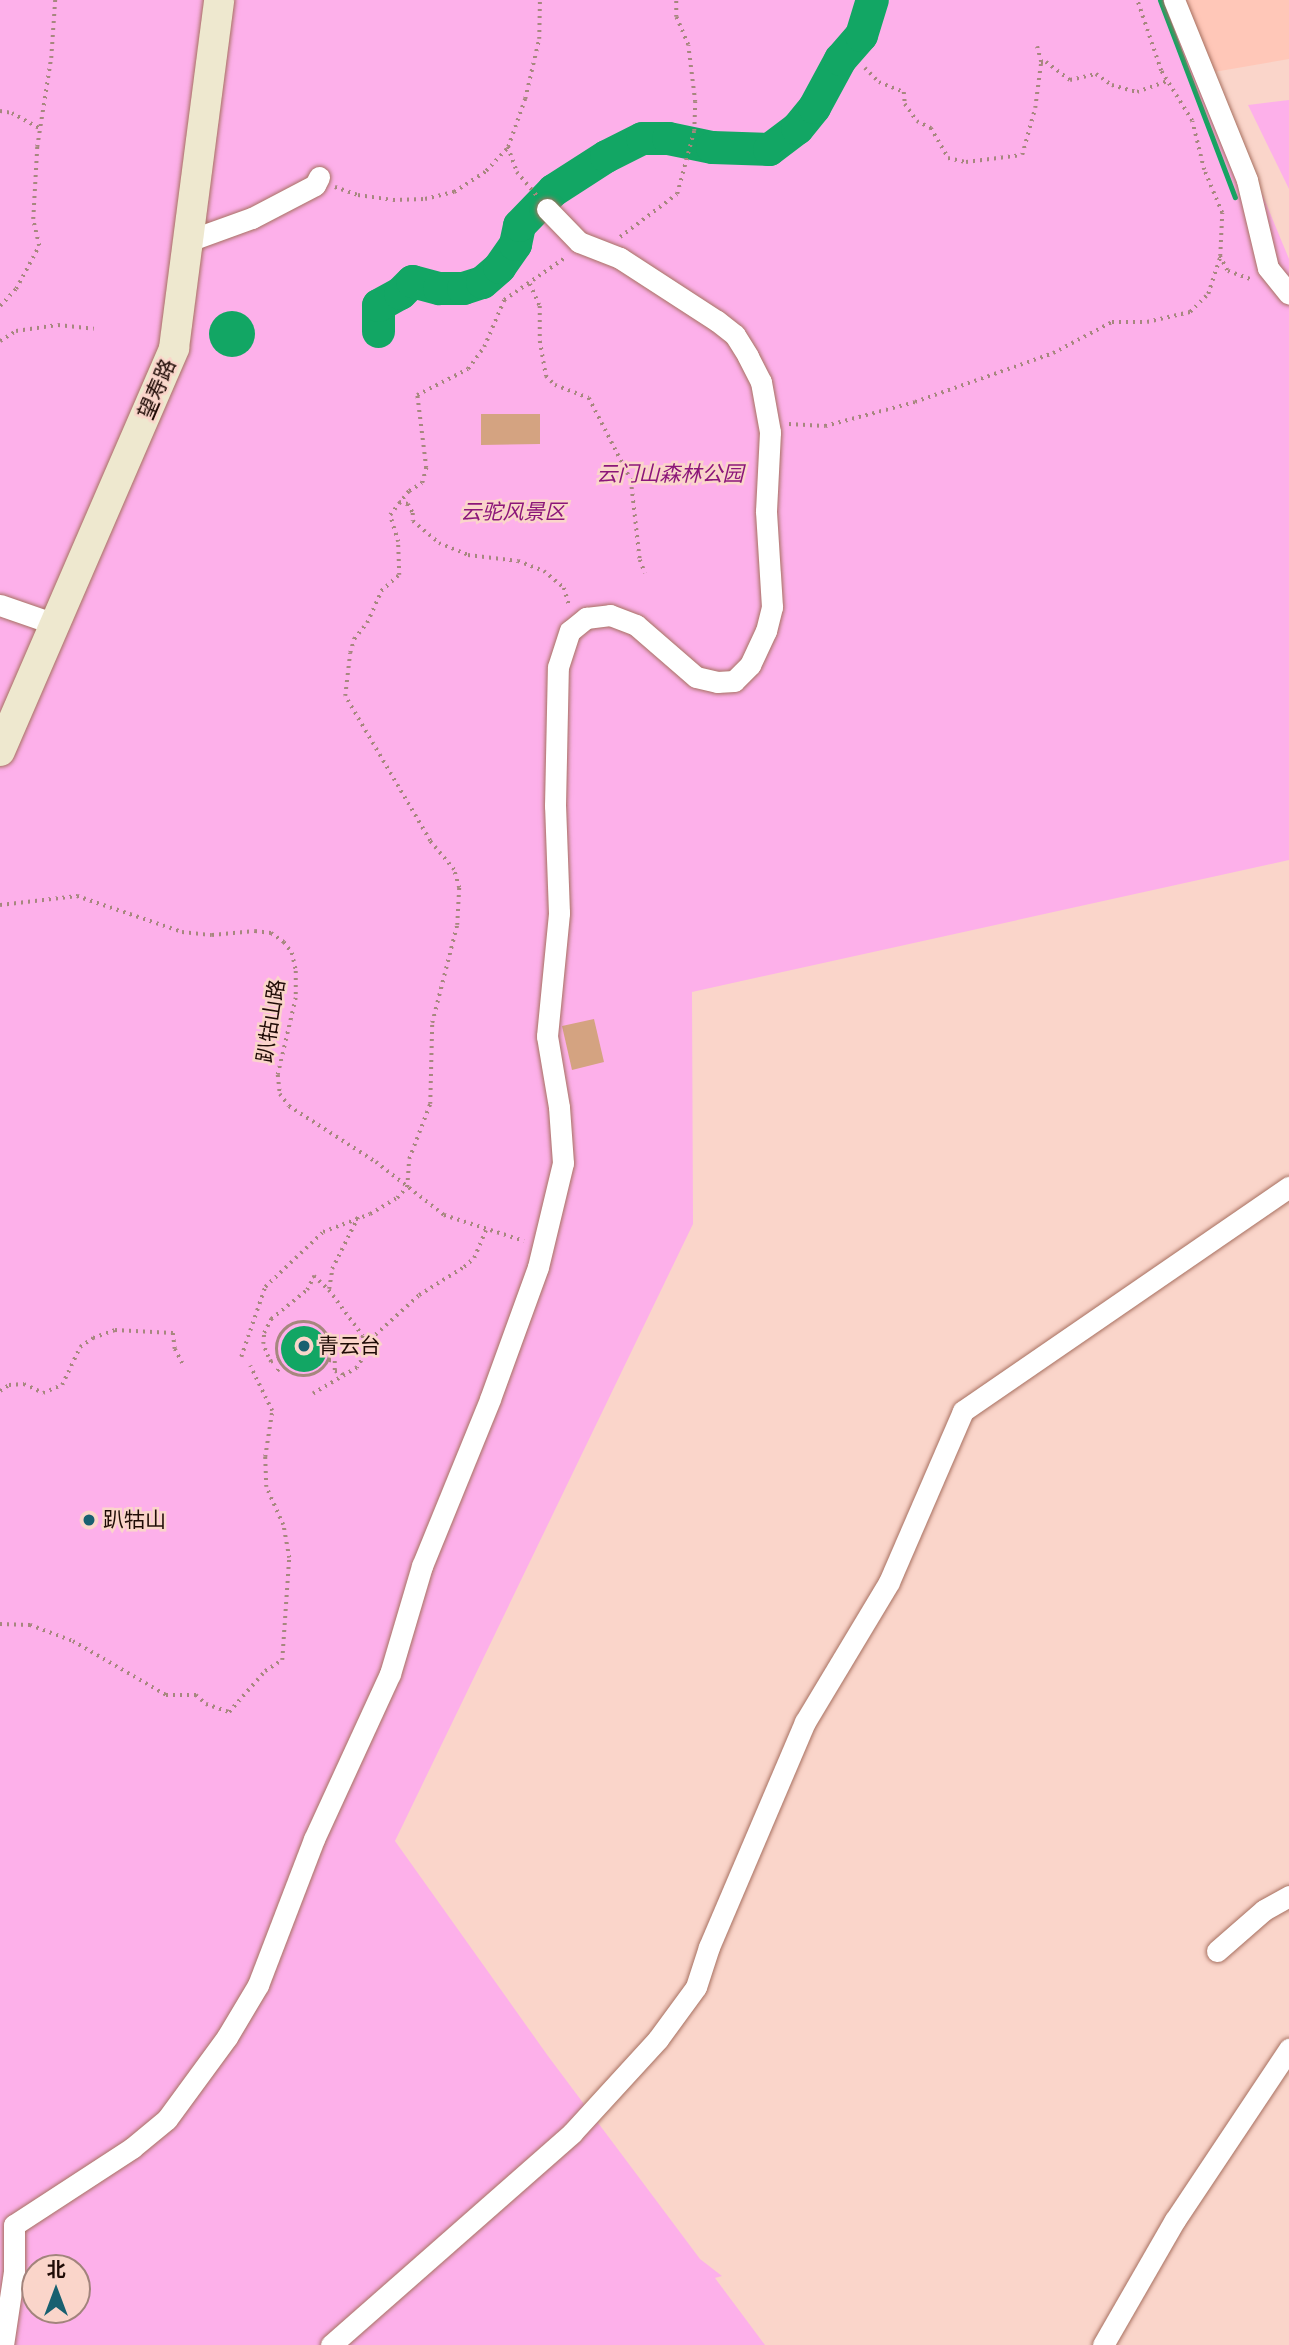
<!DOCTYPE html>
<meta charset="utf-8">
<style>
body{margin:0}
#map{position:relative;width:1289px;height:2345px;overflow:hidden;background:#fad5ca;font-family:"Libre Baskerville","Noto Sans SC",serif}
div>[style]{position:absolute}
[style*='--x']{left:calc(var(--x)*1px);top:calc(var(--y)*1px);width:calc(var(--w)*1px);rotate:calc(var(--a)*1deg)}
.built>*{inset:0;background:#ffc7b8}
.green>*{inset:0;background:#fdb0ea}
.water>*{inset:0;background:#12a664}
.round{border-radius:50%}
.stream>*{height:5px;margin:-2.5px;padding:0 2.5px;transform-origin:2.5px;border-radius:2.5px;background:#12a664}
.river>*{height:33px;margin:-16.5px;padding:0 16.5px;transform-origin:16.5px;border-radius:16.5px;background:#12a664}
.building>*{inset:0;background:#d4a381}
.path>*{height:3.5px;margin-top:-1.75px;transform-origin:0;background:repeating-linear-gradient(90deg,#a6877e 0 2px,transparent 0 7px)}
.path>.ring{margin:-1.75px;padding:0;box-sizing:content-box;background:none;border:3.5px solid #a6877e;border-radius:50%}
.roads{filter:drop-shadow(0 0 2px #a77060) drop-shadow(0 0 2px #a77060)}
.street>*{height:21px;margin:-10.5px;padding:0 10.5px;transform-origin:10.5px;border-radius:10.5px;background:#fff}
.secondary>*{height:30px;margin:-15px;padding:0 15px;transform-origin:15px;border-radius:15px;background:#eee8cf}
.dots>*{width:19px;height:19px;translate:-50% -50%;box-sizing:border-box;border:4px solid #fad5ca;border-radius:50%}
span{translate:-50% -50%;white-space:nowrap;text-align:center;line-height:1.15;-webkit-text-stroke:5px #fad5ca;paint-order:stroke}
.street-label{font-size:21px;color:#1f0b06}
.park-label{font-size:21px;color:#8c1679;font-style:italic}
.poi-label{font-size:21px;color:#1f0b06}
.left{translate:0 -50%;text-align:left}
.north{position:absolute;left:21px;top:2254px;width:70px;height:70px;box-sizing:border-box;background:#fad5ca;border:2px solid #a2847c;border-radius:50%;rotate:0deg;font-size:19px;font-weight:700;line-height:28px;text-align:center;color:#1f0b06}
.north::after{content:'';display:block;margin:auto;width:24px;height:32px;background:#186070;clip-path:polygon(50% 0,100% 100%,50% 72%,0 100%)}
</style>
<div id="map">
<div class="built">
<i style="clip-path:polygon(1182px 0,1289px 0,1289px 59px,1214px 72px)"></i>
</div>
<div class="green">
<i style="clip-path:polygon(evenodd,0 0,1182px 0,1289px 259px,1289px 860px,692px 992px,693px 1224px,395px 1841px,548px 2056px,700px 2259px,722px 2276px,715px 2278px,765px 2345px,0 2345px,0 0,35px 2268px,77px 2268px,77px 2310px,35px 2310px,35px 2268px)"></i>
<i style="clip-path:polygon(1289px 100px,1289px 189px,1248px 105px)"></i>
</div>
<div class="water">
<i class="round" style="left:209px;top:311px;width:46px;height:46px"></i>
<i class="round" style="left:281px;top:1326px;width:46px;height:46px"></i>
</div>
<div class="stream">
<i style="--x:1160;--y:0;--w:211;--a:69.2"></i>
</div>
<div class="river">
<i style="--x:378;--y:331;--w:26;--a:-90"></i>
<i style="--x:378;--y:305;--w:25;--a:-29"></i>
<i style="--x:400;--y:293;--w:17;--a:-45"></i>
<i style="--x:412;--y:281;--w:28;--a:15"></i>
<i style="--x:439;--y:288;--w:24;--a:0"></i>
<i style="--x:463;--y:288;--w:20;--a:-18"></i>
<i style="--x:482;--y:282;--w:23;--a:-41"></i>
<i style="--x:499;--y:267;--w:28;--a:-55"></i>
<i style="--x:515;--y:244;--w:19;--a:-78"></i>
<i style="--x:519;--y:225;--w:49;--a:-45.8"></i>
<i style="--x:553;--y:190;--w:63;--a:-32.7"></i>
<i style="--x:606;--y:156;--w:40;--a:-26.6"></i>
<i style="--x:642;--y:138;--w:26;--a:0"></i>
<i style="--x:668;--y:138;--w:45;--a:11.6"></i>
<i style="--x:712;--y:147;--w:57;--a:2"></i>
<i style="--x:769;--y:149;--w:35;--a:-37"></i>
<i style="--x:797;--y:128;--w:27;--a:-51"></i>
<i style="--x:814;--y:107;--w:55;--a:-61.6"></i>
<i style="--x:840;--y:59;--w:32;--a:-49"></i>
<i style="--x:861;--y:35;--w:37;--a:-73"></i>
</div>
<div class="building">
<i style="clip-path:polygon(481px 414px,540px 414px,540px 444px,481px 445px)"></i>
<i style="clip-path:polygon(594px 1019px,604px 1062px,572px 1070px,562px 1026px)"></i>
</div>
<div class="path">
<i style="--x:1041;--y:62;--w:5;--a:0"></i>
<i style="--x:1046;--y:62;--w:30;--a:37"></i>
<i style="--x:1070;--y:80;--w:27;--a:-13"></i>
<i style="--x:1096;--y:74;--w:19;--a:35"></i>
<i style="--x:1112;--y:85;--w:26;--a:16"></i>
<i style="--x:1137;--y:92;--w:32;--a:-20"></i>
<i style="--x:865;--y:68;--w:20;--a:45"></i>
<i style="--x:879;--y:82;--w:27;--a:22"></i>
<i style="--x:904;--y:92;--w:12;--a:85"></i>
<i style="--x:905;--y:104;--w:21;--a:55"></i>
<i style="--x:917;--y:121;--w:16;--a:27"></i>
<i style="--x:931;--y:128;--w:34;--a:60"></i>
<i style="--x:948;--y:158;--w:18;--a:13"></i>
<i style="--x:966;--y:162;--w:56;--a:-7.1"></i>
<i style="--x:1022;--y:155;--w:49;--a:-74.5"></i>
<i style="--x:1035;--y:108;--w:46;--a:-82.6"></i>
<i style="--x:1041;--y:62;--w:16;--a:-105"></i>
<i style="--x:0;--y:111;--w:12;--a:9"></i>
<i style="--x:12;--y:113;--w:31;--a:29"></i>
<i style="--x:508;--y:147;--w:27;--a:70"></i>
<i style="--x:517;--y:172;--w:31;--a:50"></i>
<i style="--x:335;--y:187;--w:24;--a:19"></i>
<i style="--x:358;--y:195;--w:35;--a:8"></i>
<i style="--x:393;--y:200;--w:32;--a:-2"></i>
<i style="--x:425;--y:199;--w:30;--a:-14"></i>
<i style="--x:454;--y:192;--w:38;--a:-33"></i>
<i style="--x:486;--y:171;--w:33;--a:-47"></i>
<i style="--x:508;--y:147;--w:51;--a:-70.5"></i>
<i style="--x:525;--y:99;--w:62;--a:-76.9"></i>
<i style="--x:539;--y:39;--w:39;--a:-89"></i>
<i style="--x:620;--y:237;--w:71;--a:-37"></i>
<i style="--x:677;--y:194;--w:65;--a:-74.9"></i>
<i style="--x:694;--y:131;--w:29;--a:-88"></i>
<i style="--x:695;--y:102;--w:57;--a:-97"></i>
<i style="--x:688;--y:45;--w:30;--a:-113"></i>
<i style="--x:676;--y:17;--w:17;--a:-90"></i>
<i style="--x:1220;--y:256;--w:17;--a:62"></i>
<i style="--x:1228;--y:271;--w:27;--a:20"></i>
<i style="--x:530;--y:284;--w:24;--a:66"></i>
<i style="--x:540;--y:306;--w:35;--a:90"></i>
<i style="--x:540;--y:341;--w:36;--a:80"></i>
<i style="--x:546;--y:376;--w:13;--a:45"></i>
<i style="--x:555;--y:385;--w:36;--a:21"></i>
<i style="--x:589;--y:398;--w:92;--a:62.9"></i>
<i style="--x:631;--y:480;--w:81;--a:83.6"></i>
<i style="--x:640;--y:560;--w:14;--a:69"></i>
<i style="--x:0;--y:306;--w:23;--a:-47"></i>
<i style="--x:16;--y:289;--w:49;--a:-61.9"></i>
<i style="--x:39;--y:246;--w:28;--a:-103"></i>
<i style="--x:33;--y:219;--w:72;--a:-86.8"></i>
<i style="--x:37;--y:147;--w:90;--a:-81.1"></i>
<i style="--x:51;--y:58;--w:58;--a:-86.1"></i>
<i style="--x:0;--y:341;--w:19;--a:-32"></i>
<i style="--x:16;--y:331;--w:42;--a:-8.1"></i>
<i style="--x:58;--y:325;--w:36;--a:6"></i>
<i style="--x:789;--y:424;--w:36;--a:3"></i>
<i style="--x:825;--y:426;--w:93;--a:-14.9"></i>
<i style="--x:915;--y:402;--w:146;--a:-19.5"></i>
<i style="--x:1053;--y:353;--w:67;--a:-27.7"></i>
<i style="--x:1112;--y:322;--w:35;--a:0"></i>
<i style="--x:1147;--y:322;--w:44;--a:-13.1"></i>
<i style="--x:1190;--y:312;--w:25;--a:-45"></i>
<i style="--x:1208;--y:294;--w:40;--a:-72"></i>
<i style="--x:1220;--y:256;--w:43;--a:-87.3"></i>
<i style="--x:1222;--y:213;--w:47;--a:-112.7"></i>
<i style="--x:1204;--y:170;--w:50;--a:-103.8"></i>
<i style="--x:1192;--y:121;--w:59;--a:-121.8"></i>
<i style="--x:1161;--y:71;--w:75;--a:-108.7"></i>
<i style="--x:399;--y:502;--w:9;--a:13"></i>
<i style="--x:408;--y:504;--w:10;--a:61"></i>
<i style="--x:413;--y:513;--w:8;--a:90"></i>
<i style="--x:413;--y:521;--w:34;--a:40"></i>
<i style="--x:439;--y:543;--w:31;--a:22"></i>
<i style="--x:468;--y:555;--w:50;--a:6.8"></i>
<i style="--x:518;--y:561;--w:28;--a:21"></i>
<i style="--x:544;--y:571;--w:26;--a:40"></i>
<i style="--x:564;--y:588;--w:17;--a:73"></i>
<i style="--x:0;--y:905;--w:78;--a:-6.7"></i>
<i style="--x:77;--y:896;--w:111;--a:18.9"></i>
<i style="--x:182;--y:932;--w:30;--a:6"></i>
<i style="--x:212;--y:935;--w:43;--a:-5.3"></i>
<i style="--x:255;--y:931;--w:16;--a:7"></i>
<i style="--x:271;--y:933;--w:16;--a:35"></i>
<i style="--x:284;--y:942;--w:14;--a:54"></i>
<i style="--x:292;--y:953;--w:18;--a:77"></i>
<i style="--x:296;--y:971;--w:27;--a:90"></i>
<i style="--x:296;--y:998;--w:79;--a:103.2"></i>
<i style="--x:278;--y:1075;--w:19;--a:84"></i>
<i style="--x:280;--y:1094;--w:15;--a:53"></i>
<i style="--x:289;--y:1106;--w:103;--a:32.8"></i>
<i style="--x:376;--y:1162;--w:86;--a:37.9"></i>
<i style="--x:444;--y:1215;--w:84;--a:18"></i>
<i style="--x:329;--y:1289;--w:20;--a:-81"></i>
<i style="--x:332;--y:1269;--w:58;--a:-63.4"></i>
<i class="ring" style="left:277px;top:1322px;width:50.5px;height:50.5px"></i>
<i style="--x:365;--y:1344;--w:73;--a:-42.2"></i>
<i style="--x:419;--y:1295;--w:53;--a:-31.9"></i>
<i style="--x:464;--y:1267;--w:13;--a:-42"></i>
<i style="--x:474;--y:1258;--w:30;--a:-67"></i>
<i style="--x:241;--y:1357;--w:74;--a:-71.1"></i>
<i style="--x:265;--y:1287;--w:80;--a:-43.5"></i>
<i style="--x:323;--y:1232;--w:50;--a:-21"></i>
<i style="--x:370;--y:1214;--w:31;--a:-31"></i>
<i style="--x:397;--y:1198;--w:15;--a:-48"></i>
<i style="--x:407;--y:1187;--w:28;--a:-86"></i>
<i style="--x:409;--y:1159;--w:59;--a:-69.1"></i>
<i style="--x:430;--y:1104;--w:81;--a:-88.6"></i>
<i style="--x:432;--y:1023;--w:101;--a:-75.7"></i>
<i style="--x:457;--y:925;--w:37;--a:-87"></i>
<i style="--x:459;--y:888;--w:19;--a:-106"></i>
<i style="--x:454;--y:870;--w:38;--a:-130"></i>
<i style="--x:430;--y:841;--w:168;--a:-120.4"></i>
<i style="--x:345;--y:696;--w:43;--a:-83.4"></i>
<i style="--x:350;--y:653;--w:15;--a:-74"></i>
<i style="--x:354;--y:639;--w:21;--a:-51"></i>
<i style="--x:367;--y:623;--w:35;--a:-66"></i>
<i style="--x:381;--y:591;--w:24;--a:-42"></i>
<i style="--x:399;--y:575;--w:33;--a:-92"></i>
<i style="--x:398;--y:542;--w:28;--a:-107"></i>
<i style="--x:390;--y:515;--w:31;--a:-52"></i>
<i style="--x:409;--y:491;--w:15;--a:-32"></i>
<i style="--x:422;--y:483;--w:16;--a:-75"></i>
<i style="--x:426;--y:468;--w:74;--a:-97"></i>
<i style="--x:417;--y:395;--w:57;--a:-27"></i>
<i style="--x:468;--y:369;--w:27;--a:-54"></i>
<i style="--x:484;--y:347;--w:51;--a:-66.9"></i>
<i style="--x:504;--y:300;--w:75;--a:-34.7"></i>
<i style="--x:279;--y:1359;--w:9;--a:159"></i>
<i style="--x:271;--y:1362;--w:6;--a:-121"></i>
<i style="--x:268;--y:1357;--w:14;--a:-111"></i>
<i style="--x:263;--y:1344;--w:11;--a:-85"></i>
<i style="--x:264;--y:1333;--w:16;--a:-63"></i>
<i style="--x:271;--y:1319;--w:46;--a:-38.9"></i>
<i style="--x:307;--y:1290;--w:16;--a:-63"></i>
<i style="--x:314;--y:1276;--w:21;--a:43"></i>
<i style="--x:329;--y:1290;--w:57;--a:53.5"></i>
<i style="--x:363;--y:1336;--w:19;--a:84"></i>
<i style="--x:365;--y:1355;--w:15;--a:122"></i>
<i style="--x:357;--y:1368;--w:51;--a:149.4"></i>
<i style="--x:329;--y:1360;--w:6;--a:9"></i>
<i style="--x:335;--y:1361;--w:10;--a:90"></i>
<i style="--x:335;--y:1371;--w:7;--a:16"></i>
<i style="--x:342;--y:1373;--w:4;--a:63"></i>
<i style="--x:277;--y:1371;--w:8;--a:-50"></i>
<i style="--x:0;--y:1391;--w:11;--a:-34"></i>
<i style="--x:9;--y:1385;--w:15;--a:-4"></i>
<i style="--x:24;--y:1384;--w:21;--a:25"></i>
<i style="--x:43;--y:1393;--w:21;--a:-23"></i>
<i style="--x:62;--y:1385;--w:42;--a:-64.7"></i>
<i style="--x:80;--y:1347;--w:16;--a:-35"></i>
<i style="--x:93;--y:1338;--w:23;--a:-20"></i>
<i style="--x:115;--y:1330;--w:58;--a:3"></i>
<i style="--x:173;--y:1333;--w:16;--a:83"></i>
<i style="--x:175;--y:1349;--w:17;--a:62"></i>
<i style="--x:0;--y:1624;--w:30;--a:2"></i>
<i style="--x:30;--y:1625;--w:46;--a:20.4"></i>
<i style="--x:73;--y:1641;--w:108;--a:30.1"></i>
<i style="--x:166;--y:1695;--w:30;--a:0"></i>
<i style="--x:196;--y:1695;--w:13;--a:42"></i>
<i style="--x:206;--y:1704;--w:24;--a:19"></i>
<i style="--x:229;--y:1712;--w:55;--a:-48.7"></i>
<i style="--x:265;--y:1671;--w:20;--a:-33"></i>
<i style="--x:282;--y:1660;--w:102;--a:-86.1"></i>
<i style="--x:289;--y:1558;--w:34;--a:-100"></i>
<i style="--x:283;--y:1525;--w:42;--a:-114.1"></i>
<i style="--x:266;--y:1487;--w:30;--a:-92"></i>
<i style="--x:265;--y:1457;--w:47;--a:-81.3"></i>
<i style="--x:272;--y:1411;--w:50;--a:-116.1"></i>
</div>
<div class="roads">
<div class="street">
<i style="--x:1174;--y:0;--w:194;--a:67.9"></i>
<i style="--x:1247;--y:180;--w:90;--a:76.6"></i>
<i style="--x:1268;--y:268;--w:33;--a:51"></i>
<i style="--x:188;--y:241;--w:68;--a:-19.8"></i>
<i style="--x:252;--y:218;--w:71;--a:-27.6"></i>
<i style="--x:315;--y:185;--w:9;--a:-63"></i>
<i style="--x:0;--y:605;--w:58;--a:19.1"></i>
<i style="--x:1217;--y:1951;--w:62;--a:-41.1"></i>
<i style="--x:1264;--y:1910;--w:29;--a:-29"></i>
<i style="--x:3;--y:2345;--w:75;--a:-81.5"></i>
<i style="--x:14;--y:2271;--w:46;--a:-90"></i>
<i style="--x:14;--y:2225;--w:141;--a:-33.1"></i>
<i style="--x:132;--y:2148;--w:45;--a:-39.6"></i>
<i style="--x:167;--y:2119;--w:102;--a:-53.8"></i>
<i style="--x:227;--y:2037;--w:61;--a:-59.2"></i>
<i style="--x:258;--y:1985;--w:156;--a:-69"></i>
<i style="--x:314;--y:1839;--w:182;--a:-65.3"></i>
<i style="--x:390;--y:1674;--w:113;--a:-73.5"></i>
<i style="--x:422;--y:1566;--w:180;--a:-67.8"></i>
<i style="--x:490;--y:1399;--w:140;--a:-70"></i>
<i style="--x:538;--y:1267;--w:107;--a:-76.5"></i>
<i style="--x:563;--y:1163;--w:56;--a:-94.1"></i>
<i style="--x:559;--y:1107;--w:72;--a:-99.6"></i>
<i style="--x:547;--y:1036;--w:124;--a:-84.4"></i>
<i style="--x:559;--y:913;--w:107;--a:-92.1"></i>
<i style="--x:555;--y:806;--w:139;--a:-88.8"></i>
<i style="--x:558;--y:667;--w:38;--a:-72"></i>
<i style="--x:570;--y:631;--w:21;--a:-39"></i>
<i style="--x:586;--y:618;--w:24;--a:-7"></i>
<i style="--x:610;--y:615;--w:28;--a:21"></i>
<i style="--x:636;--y:625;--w:79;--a:40.9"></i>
<i style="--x:696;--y:677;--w:22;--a:13"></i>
<i style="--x:717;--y:682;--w:17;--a:-3"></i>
<i style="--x:734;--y:681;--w:23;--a:-45"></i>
<i style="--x:750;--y:665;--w:38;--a:-65"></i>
<i style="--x:766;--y:631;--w:25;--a:-76"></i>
<i style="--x:772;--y:607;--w:96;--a:-93.6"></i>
<i style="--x:766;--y:511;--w:79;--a:-87.1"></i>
<i style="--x:770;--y:432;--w:51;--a:-100.2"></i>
<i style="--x:761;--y:382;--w:29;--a:-117"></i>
<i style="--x:748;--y:356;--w:25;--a:-122"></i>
<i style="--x:735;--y:335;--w:23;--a:-142"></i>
<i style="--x:717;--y:321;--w:116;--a:-147"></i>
<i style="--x:620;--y:258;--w:44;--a:-158.7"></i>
<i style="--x:579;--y:242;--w:46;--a:-134.1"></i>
<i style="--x:331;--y:2345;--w:321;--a:-41.3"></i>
<i style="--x:572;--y:2133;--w:127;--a:-47.5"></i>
<i style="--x:658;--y:2039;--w:64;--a:-53.8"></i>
<i style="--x:696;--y:1987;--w:42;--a:-72"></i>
<i style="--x:709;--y:1947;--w:245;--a:-66.9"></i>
<i style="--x:805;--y:1722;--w:163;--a:-59"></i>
<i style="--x:889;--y:1582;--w:186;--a:-66.6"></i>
<i style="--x:963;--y:1411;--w:396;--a:-34.5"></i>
<i style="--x:1103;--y:2345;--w:144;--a:-60.1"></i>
<i style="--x:1175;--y:2220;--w:206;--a:-56.3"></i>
</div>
<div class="secondary">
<i style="--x:0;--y:751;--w:439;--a:-66.6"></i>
<i style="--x:174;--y:348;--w:351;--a:-82.6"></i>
</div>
</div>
<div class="dots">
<i style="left:304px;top:1346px;background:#186070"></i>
<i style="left:89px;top:1520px;background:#186070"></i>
</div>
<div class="street-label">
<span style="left:157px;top:389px;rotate:-67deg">望寿路</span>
<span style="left:271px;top:1021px;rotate:-81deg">趴牯山路</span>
</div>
<div class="park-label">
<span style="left:670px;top:474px">云门山森林公园</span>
<span style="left:513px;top:512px">云驼风景区</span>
</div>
<div class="poi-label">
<span class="left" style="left:318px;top:1346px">青云台</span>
<span class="left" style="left:103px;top:1520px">趴牯山</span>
</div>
<div class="north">北</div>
</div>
